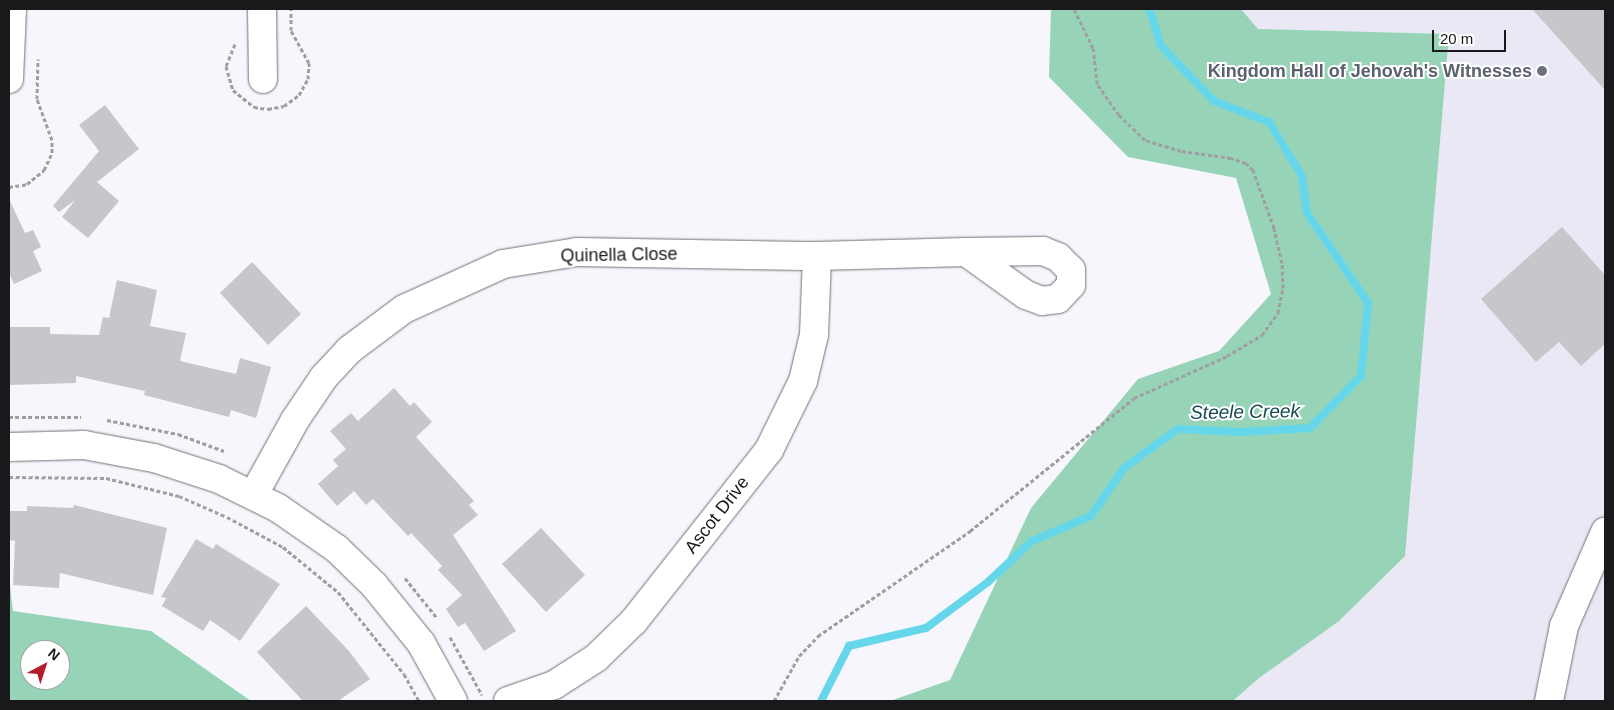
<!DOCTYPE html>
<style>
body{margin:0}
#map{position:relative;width:1614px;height:710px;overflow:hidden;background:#f7f6fc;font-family:Helvetica,sans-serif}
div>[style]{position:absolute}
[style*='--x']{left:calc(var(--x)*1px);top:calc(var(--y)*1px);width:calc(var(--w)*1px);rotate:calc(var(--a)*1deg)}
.built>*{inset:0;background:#eae8f5}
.green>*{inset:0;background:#97d4b7}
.stream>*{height:8px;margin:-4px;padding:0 4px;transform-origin:4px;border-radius:4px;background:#66d7eb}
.building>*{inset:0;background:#c7c6cb}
.path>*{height:3px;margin-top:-1.5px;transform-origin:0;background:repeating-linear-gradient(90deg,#9f9ea3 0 4px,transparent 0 6.5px)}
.roads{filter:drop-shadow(0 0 1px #717075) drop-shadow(0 0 1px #717075)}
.street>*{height:28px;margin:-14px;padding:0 14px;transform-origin:14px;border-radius:14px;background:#fff}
.dots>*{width:14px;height:14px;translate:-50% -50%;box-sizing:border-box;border:2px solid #fff;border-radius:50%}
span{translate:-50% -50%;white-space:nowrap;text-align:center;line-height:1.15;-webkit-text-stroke:4px #fff;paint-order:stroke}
.worship-label{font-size:18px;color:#5b616d;font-weight:700}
.right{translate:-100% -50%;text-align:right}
.street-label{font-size:18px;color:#19181a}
.water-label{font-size:19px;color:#174a53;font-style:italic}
.frame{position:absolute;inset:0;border:10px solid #19181a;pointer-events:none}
.north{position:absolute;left:20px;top:640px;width:50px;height:50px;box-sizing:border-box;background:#fff;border:1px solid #a3a3a3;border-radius:50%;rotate:40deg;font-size:14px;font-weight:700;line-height:20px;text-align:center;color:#19181a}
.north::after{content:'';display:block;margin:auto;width:18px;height:22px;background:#b01d28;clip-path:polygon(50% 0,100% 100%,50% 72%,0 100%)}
.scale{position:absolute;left:1432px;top:30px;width:74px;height:22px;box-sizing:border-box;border:2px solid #19181a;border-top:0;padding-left:6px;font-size:15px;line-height:18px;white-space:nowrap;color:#19181a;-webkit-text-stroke:4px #fff;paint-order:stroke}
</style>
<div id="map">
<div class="built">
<i style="clip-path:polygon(1241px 9px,1605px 9px,1605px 701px,1233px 701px,1259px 678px,1449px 34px,1258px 29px)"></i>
</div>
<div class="green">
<i style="clip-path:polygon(1051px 9px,1241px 9px,1258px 29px,1449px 34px,1405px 556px,1339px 621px,1259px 678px,1233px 701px,890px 701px,950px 680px,1031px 508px,1138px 379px,1219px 351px,1271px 294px,1236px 178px,1128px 157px,1049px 77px)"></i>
<i style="clip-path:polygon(evenodd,9px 576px,13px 611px,151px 631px,251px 701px,9px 701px,9px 576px,30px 650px,60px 650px,60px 680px,30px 680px,30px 650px)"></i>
</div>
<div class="stream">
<i style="--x:821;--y:701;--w:62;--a:-63"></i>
<i style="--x:849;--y:646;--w:79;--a:-13.2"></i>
<i style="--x:926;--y:628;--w:77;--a:-36.6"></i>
<i style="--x:988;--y:582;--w:60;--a:-43"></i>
<i style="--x:1032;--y:541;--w:64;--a:-23"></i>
<i style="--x:1091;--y:516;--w:58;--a:-55.5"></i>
<i style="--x:1124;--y:468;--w:67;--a:-35.8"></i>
<i style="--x:1178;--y:429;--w:63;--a:2.7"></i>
<i style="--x:1241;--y:432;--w:69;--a:-3.3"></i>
<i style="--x:1310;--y:428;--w:73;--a:-45.6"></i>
<i style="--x:1361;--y:376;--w:73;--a:-84.5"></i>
<i style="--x:1368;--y:303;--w:109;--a:-124.1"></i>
<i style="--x:1307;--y:213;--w:37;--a:-98"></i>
<i style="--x:1302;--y:176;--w:63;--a:-121.4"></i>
<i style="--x:1269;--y:122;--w:59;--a:-159.1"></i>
<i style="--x:1214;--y:101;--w:76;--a:-133.9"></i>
<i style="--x:1161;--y:46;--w:39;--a:-107"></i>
</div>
<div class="building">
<i style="clip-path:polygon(1532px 9px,1605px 9px,1605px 90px)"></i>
<i style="clip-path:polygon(105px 105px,139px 149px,97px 182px,119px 201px,88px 238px,62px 217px,75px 200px,59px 212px,53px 206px,99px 151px,79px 125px)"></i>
<i style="clip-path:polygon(9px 199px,25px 233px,33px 230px,41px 247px,33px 251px,42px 271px,14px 284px,9px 273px)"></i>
<i style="clip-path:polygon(1562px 227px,1605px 275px,1605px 344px,1581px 366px,1559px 342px,1536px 362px,1481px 299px)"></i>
<i style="clip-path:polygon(252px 262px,301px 314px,268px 345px,220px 293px)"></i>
<i style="clip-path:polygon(117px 280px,157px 290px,150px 326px,186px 333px,180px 361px,236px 374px,240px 358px,271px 367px,256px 418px,231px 410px,229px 417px,144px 395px,145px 391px,76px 376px,76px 383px,9px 385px,9px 327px,50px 327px,50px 334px,99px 335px,103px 317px,109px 318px)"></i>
<i style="clip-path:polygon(394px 388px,410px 406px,414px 402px,432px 422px,416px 437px,474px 501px,469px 505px,478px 515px,453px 535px,516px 631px,484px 651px,465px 623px,458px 627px,446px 609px,462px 595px,438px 570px,442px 566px,411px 533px,408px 536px,373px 499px,366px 505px,354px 491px,337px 506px,318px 484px,338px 466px,333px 460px,346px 449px,330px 431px,351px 413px,358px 421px)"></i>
<i style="clip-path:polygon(74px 505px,167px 528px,153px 595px,60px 573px,59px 588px,13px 585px,15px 541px,9px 540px,9px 511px,27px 511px,27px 506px,73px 508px)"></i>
<i style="clip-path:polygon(541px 528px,585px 575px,546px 612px,502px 564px)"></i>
<i style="clip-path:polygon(196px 539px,213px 549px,216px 544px,280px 584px,240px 641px,210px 620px,203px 631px,162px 606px,166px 598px,161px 597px)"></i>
<i style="clip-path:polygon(306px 606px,349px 651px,370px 679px,338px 701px,303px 701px,257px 652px)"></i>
</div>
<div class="path">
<i style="--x:235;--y:44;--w:24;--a:112"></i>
<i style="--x:226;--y:66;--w:25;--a:74"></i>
<i style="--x:233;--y:90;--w:27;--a:39"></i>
<i style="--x:254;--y:107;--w:14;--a:8"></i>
<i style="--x:268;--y:109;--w:16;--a:-11"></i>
<i style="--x:284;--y:106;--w:19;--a:-36"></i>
<i style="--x:299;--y:95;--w:18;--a:-61"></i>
<i style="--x:308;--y:79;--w:16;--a:-86"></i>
<i style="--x:309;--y:63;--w:38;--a:-119"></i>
<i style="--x:291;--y:30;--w:21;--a:-90"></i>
<i style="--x:9;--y:187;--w:18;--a:-9"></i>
<i style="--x:27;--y:184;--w:22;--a:-39"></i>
<i style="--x:44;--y:170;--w:19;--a:-65"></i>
<i style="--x:52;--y:153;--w:13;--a:-90"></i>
<i style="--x:52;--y:140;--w:44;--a:-110.1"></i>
<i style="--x:37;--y:99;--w:40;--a:-88.6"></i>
<i style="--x:9;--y:417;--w:72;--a:0"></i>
<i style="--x:107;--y:420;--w:72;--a:11.2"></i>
<i style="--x:178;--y:434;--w:49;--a:20.3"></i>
<i style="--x:9;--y:477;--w:97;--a:0.6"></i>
<i style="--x:106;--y:478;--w:75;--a:13.9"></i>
<i style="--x:179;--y:496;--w:52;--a:23.6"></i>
<i style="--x:227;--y:517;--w:64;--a:28.2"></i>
<i style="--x:283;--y:547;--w:71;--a:39.3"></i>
<i style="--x:338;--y:592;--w:105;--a:51.2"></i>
<i style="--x:404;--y:674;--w:31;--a:61"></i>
<i style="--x:405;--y:578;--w:51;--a:51.3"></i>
<i style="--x:450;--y:637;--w:66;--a:61.1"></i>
<i style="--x:774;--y:701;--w:51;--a:-60.9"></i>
<i style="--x:799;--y:656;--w:28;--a:-46"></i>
<i style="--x:818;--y:636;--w:185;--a:-34.6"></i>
<i style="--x:970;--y:531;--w:211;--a:-39"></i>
<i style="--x:1134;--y:398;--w:102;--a:-24.3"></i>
<i style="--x:1227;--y:356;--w:41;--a:-31"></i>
<i style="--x:1262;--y:335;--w:27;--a:-54"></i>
<i style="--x:1278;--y:313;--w:25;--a:-79"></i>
<i style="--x:1283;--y:288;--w:25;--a:-92"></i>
<i style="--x:1282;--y:263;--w:36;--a:-103"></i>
<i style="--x:1274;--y:228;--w:62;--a:-109.9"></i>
<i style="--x:1253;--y:170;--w:10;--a:-135"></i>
<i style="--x:1246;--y:163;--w:16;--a:-162"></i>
<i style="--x:1231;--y:158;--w:50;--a:-172"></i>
<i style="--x:1181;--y:151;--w:38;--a:-163"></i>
<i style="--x:1145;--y:140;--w:36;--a:-136"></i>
<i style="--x:1119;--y:115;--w:38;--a:-125"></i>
<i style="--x:1097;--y:84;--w:36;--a:-96"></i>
<i style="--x:1093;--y:48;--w:43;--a:-116"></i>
</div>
<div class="roads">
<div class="street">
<i style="--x:262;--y:9;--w:70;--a:89.2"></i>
<i style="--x:9;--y:79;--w:70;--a:-87.5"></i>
<i style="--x:9;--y:447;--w:75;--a:-1.5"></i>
<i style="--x:84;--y:445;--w:71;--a:10.5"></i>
<i style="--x:154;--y:458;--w:68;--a:17.9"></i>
<i style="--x:219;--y:479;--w:66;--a:26.2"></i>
<i style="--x:278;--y:508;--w:72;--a:34.8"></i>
<i style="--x:337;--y:549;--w:52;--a:44.2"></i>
<i style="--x:374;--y:585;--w:75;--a:51"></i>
<i style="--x:421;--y:643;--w:66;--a:61.1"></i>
<i style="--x:254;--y:494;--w:85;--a:-61"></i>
<i style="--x:295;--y:420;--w:52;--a:-56"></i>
<i style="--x:324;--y:377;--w:37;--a:-47"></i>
<i style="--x:349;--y:350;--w:69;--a:-36.7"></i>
<i style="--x:404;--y:309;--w:109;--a:-24.4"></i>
<i style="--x:503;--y:264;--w:75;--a:-9.2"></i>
<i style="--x:577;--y:252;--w:240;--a:1"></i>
<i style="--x:817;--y:256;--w:149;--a:-1.5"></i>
<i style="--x:966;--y:252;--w:77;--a:-0.7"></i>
<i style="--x:1043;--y:251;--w:16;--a:22"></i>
<i style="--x:1058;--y:257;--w:18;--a:45"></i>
<i style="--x:1071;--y:270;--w:15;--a:90"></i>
<i style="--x:1071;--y:285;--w:19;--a:133"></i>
<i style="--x:1058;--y:299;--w:16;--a:173"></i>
<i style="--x:1042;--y:301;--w:17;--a:-159"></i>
<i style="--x:1026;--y:295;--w:74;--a:-144.4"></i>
<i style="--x:508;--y:701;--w:49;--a:-19.2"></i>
<i style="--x:554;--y:685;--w:50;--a:-32.7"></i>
<i style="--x:596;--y:658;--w:53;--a:-44.2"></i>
<i style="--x:634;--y:621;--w:218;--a:-51.7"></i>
<i style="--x:769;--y:450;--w:77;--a:-63.8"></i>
<i style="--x:803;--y:381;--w:47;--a:-76.6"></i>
<i style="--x:814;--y:335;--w:79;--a:-87.8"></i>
<i style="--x:1549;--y:701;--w:76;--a:-78.7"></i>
<i style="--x:1564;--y:626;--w:103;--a:-66.4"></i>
</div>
</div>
<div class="dots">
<i style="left:1542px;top:71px;background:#6b7280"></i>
</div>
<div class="worship-label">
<span class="right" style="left:1532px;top:71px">Kingdom Hall of Jehovah's Witnesses</span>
</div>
<div class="street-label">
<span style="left:619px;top:255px;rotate:-1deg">Quinella Close</span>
<span style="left:717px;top:515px;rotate:-52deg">Ascot Drive</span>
</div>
<div class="water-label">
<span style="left:1245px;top:412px;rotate:-1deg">Steele Creek</span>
</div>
<div class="frame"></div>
<div class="north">N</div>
<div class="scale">20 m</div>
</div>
